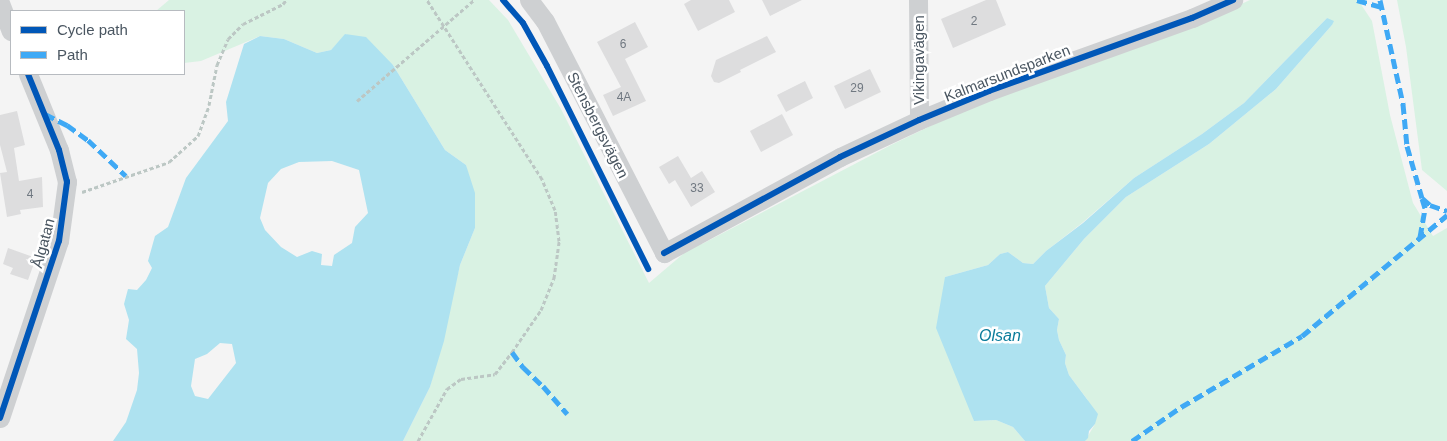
<!DOCTYPE html>
<meta charset="utf-8">
<style>
body{margin:0}
#map{position:relative;width:1447px;height:441px;overflow:hidden;background:#f4f4f4;font-family:Helvetica,sans-serif}
div>[style]{position:absolute}
[style*='--x']{left:calc(var(--x)*1px);top:calc(var(--y)*1px);width:calc(var(--w)*1px);rotate:calc(var(--a)*1deg)}
.green>*{inset:0;background:#d9f2e3}
.water>*{inset:0;background:#aee2f0}
.building>*{inset:0;background:#ddddde}
.path>*{height:3px;margin-top:-1.5px;transform-origin:0;background:repeating-linear-gradient(90deg,#bcc7c4 0 4px,transparent 0 6.5px)}
.street>*{height:19px;margin:-9.5px;padding:0 9.5px;transform-origin:9.5px;border-radius:9.5px;background:#ced0d2}
.quiet>*{height:5px;margin-top:-2.5px;transform-origin:0;background:repeating-linear-gradient(90deg,#3fa9f5 0 10px,transparent 0 15px)}
.cycleway>*{height:6px;margin:-3px;padding:0 3px;transform-origin:3px;border-radius:3px;background:#0057b8}
span{translate:-50% -50%;white-space:nowrap;text-align:center;line-height:1.15;-webkit-text-stroke:5px #fff;paint-order:stroke}
.number-label{font-size:12px;color:#707881}
.number-label span{-webkit-text-stroke-width:0}
.street-label{font-size:15px;color:#4a5661}
.water-label{font-size:16px;color:#0c7c9b;font-style:italic}
.legend{position:absolute;left:10px;top:10px;width:175px;height:65px;box-sizing:border-box;background:#fff;border:1px solid #b7bbc0;margin:0;padding:6px 9px;list-style:none;font-size:15px;color:#4a5661}
.legend li{display:flex;align-items:center;gap:10px;height:25px}
.legend b{width:25px;border:1px solid #b7bbc0}
</style>
<div id="map">
<div class="green">
<i style="clip-path:polygon(169px 0,489px 0,508px 20px,561px 109px,649px 283px,696px 243px,702px 244px,891px 145px,1001px 92px,1195px 25px,1250px 0,1358px 0,1372px 21px,1390px 115px,1413px 203px,1433px 236px,1447px 228px,1447px 441px,1085px 441px,1095px 424px,1087px 399px,1069px 375px,1065px 363px,1066px 355px,1059px 340px,1057px 330px,1059px 319px,1049px 308px,1045px 286px,1084px 239px,1126px 197px,1209px 144px,1276px 89px,1332px 25px,1327px 18px,1244px 103px,1202px 134px,1134px 178px,1082px 223px,1046px 251px,1033px 264px,1023px 263px,1008px 252px,1000px 254px,988px 265px,945px 277px,974px 421px,996px 420px,1013px 427px,1025px 441px,403px 441px,430px 387px,460px 265px,475px 228px,466px 165px,445px 150px,393px 65px,346px 34px,331px 50px,317px 53px,284px 39px,260px 36px,201px 61px,184px 63px,184px 11px,156px 11px)"></i>
<i style="clip-path:polygon(1397px 0,1447px 0,1447px 191px,1422px 170px,1406px 47px)"></i>
</div>
<div class="water">
<i style="clip-path:polygon(1327px 18px,1334px 21px,1332px 25px,1276px 89px,1209px 144px,1126px 197px,1084px 239px,1045px 286px,1049px 308px,1059px 319px,1057px 330px,1059px 340px,1066px 355px,1065px 363px,1069px 375px,1098px 414px,1095px 424px,1089px 431px,1088px 438px,1085px 441px,1025px 441px,1013px 427px,996px 420px,974px 421px,936px 328px,945px 277px,988px 265px,1000px 254px,1008px 252px,1023px 263px,1033px 264px,1046px 251px,1083px 223px,1134px 178px,1202px 134px,1244px 103px)"></i>
<i style="clip-path:polygon(evenodd,345px 34px,366px 37px,393px 65px,445px 150px,466px 165px,475px 193px,475px 228px,460px 265px,444px 341px,430px 387px,403px 441px,113px 441px,126px 422px,137px 390px,139px 373px,137px 349px,126px 339px,129px 320px,124px 304px,128px 289px,137px 290px,146px 280px,152px 268px,148px 261px,155px 236px,168px 227px,186px 178px,228px 121px,226px 102px,244px 44px,260px 36px,284px 39px,317px 53px,331px 50px,345px 34px,332px 161px,359px 170px,368px 213px,355px 227px,352px 243px,334px 255px,332px 266px,321px 265px,322px 254px,312px 251px,297px 257px,281px 247px,265px 230px,260px 218px,268px 183px,281px 169px,299px 162px,332px 161px,345px 34px,220px 343px,232px 344px,236px 363px,208px 399px,195px 396px,191px 386px,195px 359px,207px 354px,220px 343px)"></i>
</div>
<div class="building">
<i style="clip-path:polygon(691px 0,729px 0,735px 12px,698px 31px,684px 4px)"></i>
<i style="clip-path:polygon(762px 0,802px 0,770px 16px)"></i>
<i style="clip-path:polygon(986px 0,996px 0,1006px 25px,953px 48px,941px 19px)"></i>
<i style="clip-path:polygon(635px 22px,648px 47px,625px 59px,646px 101px,613px 116px,603px 95px,621px 87px,597px 42px)"></i>
<i style="clip-path:polygon(767px 36px,776px 52px,740px 70px,741px 72px,719px 83px,714px 82px,711px 76px,716px 60px)"></i>
<i style="clip-path:polygon(870px 69px,881px 92px,845px 109px,834px 86px)"></i>
<i style="clip-path:polygon(805px 81px,813px 98px,786px 112px,777px 95px)"></i>
<i style="clip-path:polygon(17px 111px,25px 145px,14px 148px,19px 181px,42px 177px,43px 207px,20px 210px,21px 214px,7px 217px,0 173px,7px 172px,0 145px,0 115px)"></i>
<i style="clip-path:polygon(782px 114px,793px 135px,761px 152px,750px 131px)"></i>
<i style="clip-path:polygon(678px 156px,691px 178px,702px 171px,715px 192px,691px 207px,675px 180px,669px 184px,659px 167px)"></i>
<i style="clip-path:polygon(8px 248px,36px 258px,28px 280px,10px 274px,13px 268px,3px 264px)"></i>
</div>
<div class="path">
<i style="--x:357;--y:101;--w:155;--a:-40.8"></i>
<i style="--x:82;--y:192;--w:92;--a:-19"></i>
<i style="--x:169;--y:162;--w:39;--a:-42"></i>
<i style="--x:198;--y:136;--w:33;--a:-70"></i>
<i style="--x:209;--y:105;--w:41;--a:-78.7"></i>
<i style="--x:217;--y:65;--w:28;--a:-67"></i>
<i style="--x:228;--y:39;--w:21;--a:-45"></i>
<i style="--x:243;--y:24;--w:45;--a:-26.6"></i>
<i style="--x:283;--y:4;--w:5;--a:-53"></i>
<i style="--x:418;--y:441;--w:60;--a:-60.9"></i>
<i style="--x:447;--y:389;--w:17;--a:-36"></i>
<i style="--x:461;--y:379;--w:34;--a:-8"></i>
<i style="--x:495;--y:374;--w:28;--a:-52"></i>
<i style="--x:512;--y:352;--w:51;--a:-55.4"></i>
<i style="--x:541;--y:310;--w:35;--a:-68"></i>
<i style="--x:554;--y:278;--w:37;--a:-82"></i>
<i style="--x:559;--y:241;--w:31;--a:-97"></i>
<i style="--x:555;--y:210;--w:34;--a:-113"></i>
<i style="--x:542;--y:179;--w:213;--a:-122.7"></i>
</div>
<div class="street">
<i style="--x:529;--y:0;--w:26;--a:53"></i>
<i style="--x:545;--y:21;--w:261;--a:62.8"></i>
<i style="--x:664;--y:253;--w:200;--a:-28.6"></i>
<i style="--x:840;--y:157;--w:87;--a:-25.1"></i>
<i style="--x:919;--y:120;--w:76;--a:-22.5"></i>
<i style="--x:989;--y:91;--w:216;--a:-19.8"></i>
<i style="--x:1192;--y:18;--w:45;--a:-23.7"></i>
<i style="--x:918;--y:0;--w:120;--a:89.5"></i>
<i style="--x:0;--y:3;--w:30;--a:69"></i>
<i style="--x:0;--y:418;--w:187;--a:-71.6"></i>
<i style="--x:59;--y:241;--w:60;--a:-82.3"></i>
<i style="--x:67;--y:182;--w:33;--a:-104"></i>
<i style="--x:59;--y:150;--w:82;--a:-112.2"></i>
</div>
<div class="quiet">
<i style="--x:1357;--y:0;--w:26;--a:16"></i>
<i style="--x:1380;--y:0;--w:107;--a:77.5"></i>
<i style="--x:1403;--y:104;--w:42;--a:84.6"></i>
<i style="--x:1407;--y:146;--w:54;--a:73.9"></i>
<i style="--x:1422;--y:198;--w:11;--a:41"></i>
<i style="--x:1430;--y:205;--w:18;--a:19"></i>
<i style="--x:45;--y:114;--w:25;--a:27"></i>
<i style="--x:67;--y:125;--w:26;--a:36"></i>
<i style="--x:88;--y:140;--w:52;--a:43.5"></i>
<i style="--x:1420;--y:237;--w:29;--a:-80"></i>
<i style="--x:1425;--y:208;--w:10;--a:-107"></i>
<i style="--x:512;--y:352;--w:19;--a:54"></i>
<i style="--x:523;--y:367;--w:28;--a:44"></i>
<i style="--x:543;--y:386;--w:37;--a:49"></i>
<i style="--x:1132;--y:441;--w:60;--a:-34.8"></i>
<i style="--x:1181;--y:407;--w:140;--a:-30.4"></i>
<i style="--x:1302;--y:336;--w:189;--a:-39.8"></i>
</div>
<div class="cycleway">
<i style="--x:503;--y:0;--w:30;--a:49"></i>
<i style="--x:523;--y:23;--w:49;--a:60.8"></i>
<i style="--x:547;--y:66;--w:227;--a:63.5"></i>
<i style="--x:664;--y:253;--w:200;--a:-28.6"></i>
<i style="--x:840;--y:157;--w:87;--a:-25.1"></i>
<i style="--x:919;--y:120;--w:76;--a:-22.5"></i>
<i style="--x:989;--y:91;--w:216;--a:-19.8"></i>
<i style="--x:1192;--y:18;--w:45;--a:-23.7"></i>
<i style="--x:0;--y:418;--w:187;--a:-71.6"></i>
<i style="--x:59;--y:241;--w:60;--a:-82.3"></i>
<i style="--x:67;--y:182;--w:33;--a:-104"></i>
<i style="--x:59;--y:150;--w:82;--a:-112.2"></i>
</div>
<div class="number-label">
<span style="left:974px;top:22px">2</span>
<span style="left:623px;top:45px">6</span>
<span style="left:857px;top:89px">29</span>
<span style="left:624px;top:98px">4A</span>
<span style="left:697px;top:189px">33</span>
<span style="left:30px;top:195px">4</span>
</div>
<div class="street-label">
<span style="left:919px;top:60px;rotate:-90deg">Vikingavägen</span>
<span style="left:1007px;top:73px;rotate:-21deg">Kalmarsundsparken</span>
<span style="left:598px;top:125px;rotate:63deg">Stensbergsvägen</span>
<span style="left:43px;top:243px;rotate:-75deg">Ålgatan</span>
</div>
<div class="water-label">
<span style="left:1000px;top:336px">Olsan</span>
</div>
<ul class="legend">
<li><b style="height:6px;background:#0057b8"></b>Cycle path</li>
<li><b style="height:6px;background:#3fa9f5"></b>Path</li>
</ul>
</div>
